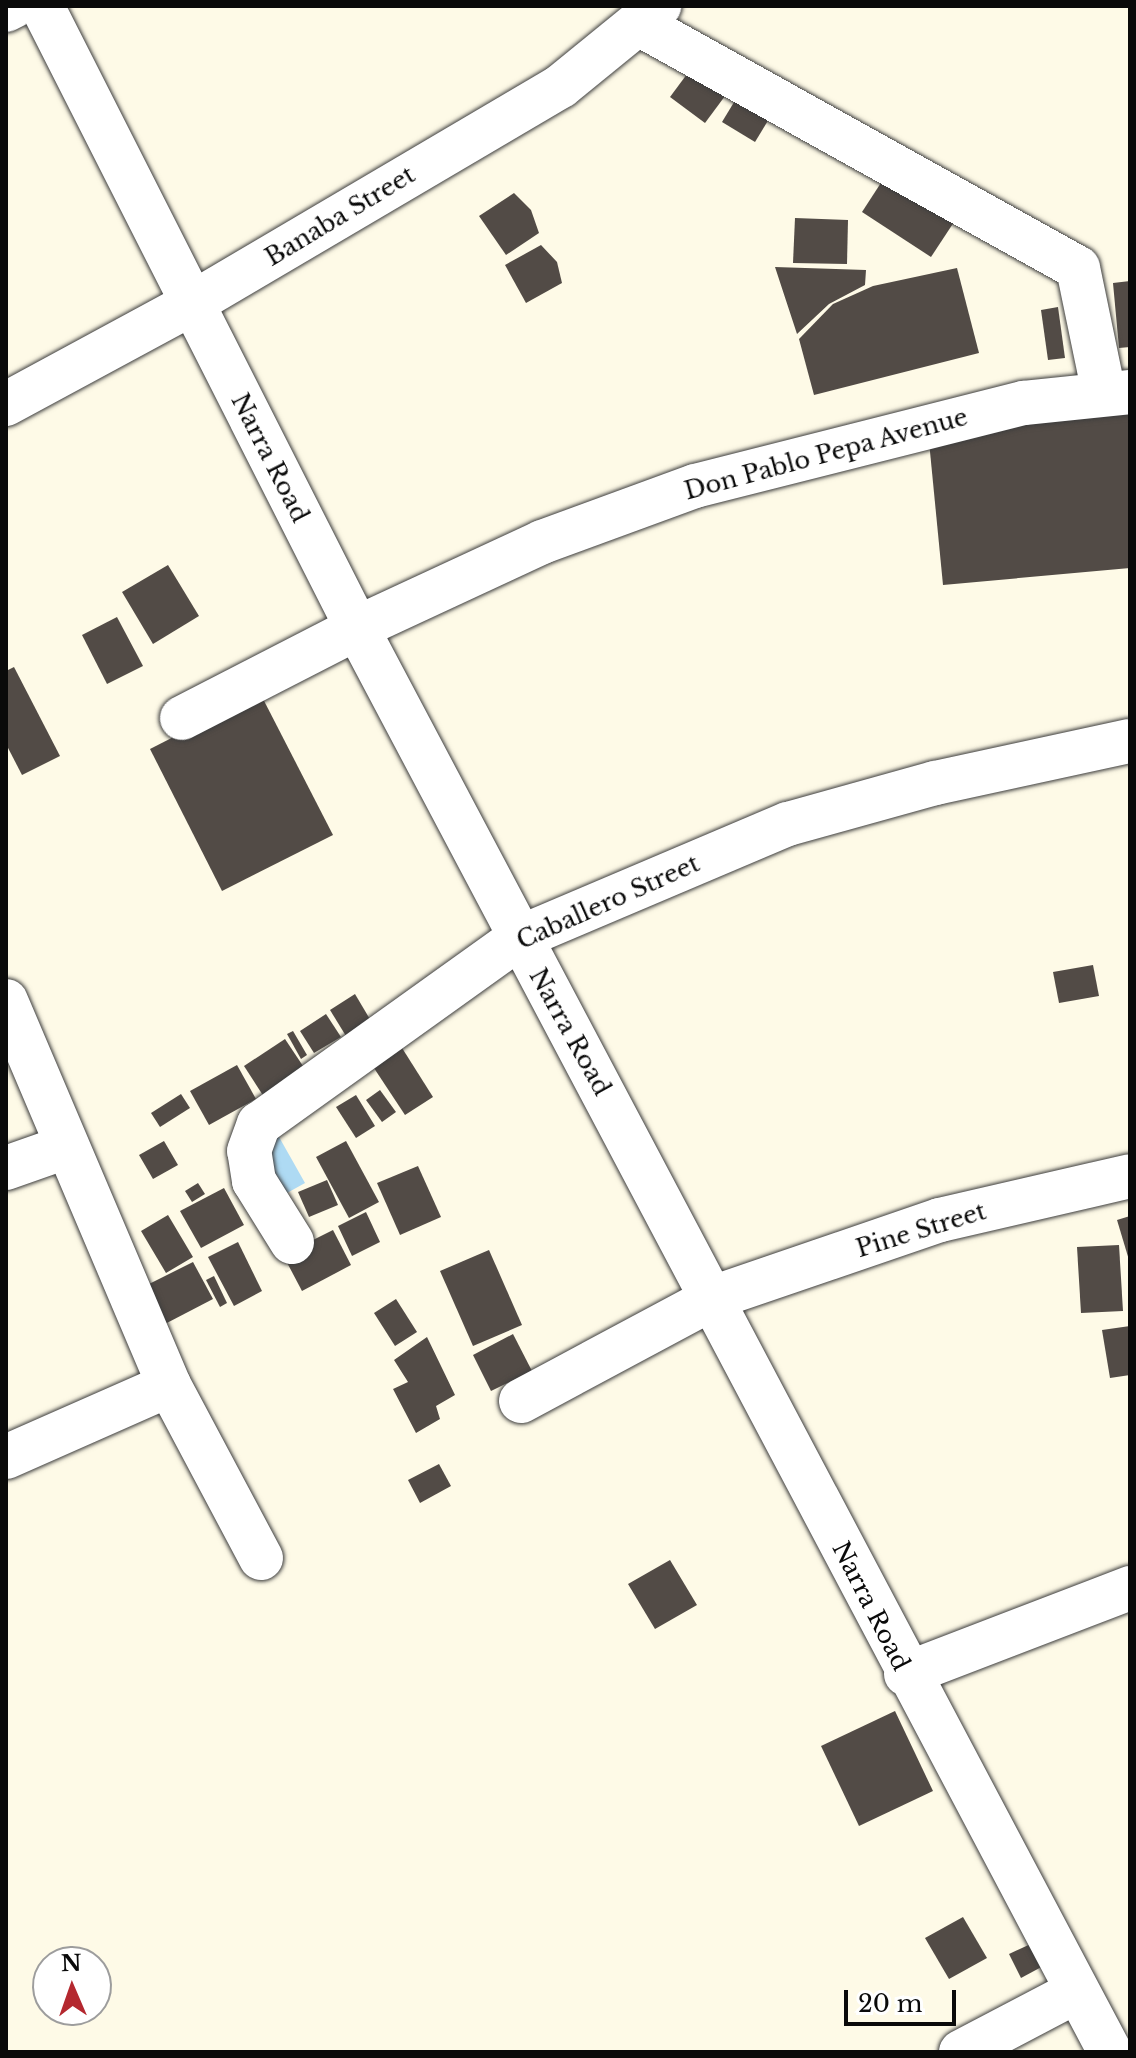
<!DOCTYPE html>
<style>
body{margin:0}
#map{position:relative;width:1136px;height:2058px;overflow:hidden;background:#fefae7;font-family:"Libre Baskerville",serif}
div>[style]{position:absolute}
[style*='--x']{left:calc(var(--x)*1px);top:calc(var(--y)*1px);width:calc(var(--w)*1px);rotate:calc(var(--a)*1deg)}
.water>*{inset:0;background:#aedaf3}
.building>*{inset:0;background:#524b46}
.roads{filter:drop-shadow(0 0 2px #3d3d3d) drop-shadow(0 0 2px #3d3d3d)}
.minor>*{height:44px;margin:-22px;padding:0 22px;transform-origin:22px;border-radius:22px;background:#fff}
span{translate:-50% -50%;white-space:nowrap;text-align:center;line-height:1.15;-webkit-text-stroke:8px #fff;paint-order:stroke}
.street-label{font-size:24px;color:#0a0a0a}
.frame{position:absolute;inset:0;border:8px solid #0a0a0a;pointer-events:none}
.north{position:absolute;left:32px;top:1946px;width:80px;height:80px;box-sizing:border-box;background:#fff;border:2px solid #9d9d9d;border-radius:50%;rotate:358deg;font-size:22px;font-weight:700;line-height:32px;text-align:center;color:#0a0a0a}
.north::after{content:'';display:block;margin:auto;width:28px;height:36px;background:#b4282f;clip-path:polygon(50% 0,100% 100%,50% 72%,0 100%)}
.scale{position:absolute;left:844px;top:1990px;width:112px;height:36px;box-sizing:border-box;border:4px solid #0a0a0a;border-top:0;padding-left:10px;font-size:24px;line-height:28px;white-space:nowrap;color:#0a0a0a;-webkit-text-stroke:6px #fff;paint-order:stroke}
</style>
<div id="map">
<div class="water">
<i style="clip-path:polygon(274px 1128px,305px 1183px,278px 1198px,246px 1143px)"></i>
</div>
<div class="building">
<i style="clip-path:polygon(693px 66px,728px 92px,705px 123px,670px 97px)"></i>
<i style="clip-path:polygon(742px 89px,775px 109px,755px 142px,722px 122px)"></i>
<i style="clip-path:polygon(888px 172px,958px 216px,931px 257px,862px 212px)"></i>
<i style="clip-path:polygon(514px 193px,531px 210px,539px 233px,506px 255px,479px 216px)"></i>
<i style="clip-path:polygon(795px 218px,848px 220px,847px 264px,793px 263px)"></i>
<i style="clip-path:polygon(541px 245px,557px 262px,562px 283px,526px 303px,505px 265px)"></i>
<i style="clip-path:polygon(775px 267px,866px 270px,865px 285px,829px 304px,797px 334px)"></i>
<i style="clip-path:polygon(957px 268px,979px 353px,814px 395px,799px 339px,833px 304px,873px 286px)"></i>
<i style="clip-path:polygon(1130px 281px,1130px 347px,1119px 348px,1113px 283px)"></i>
<i style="clip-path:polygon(1058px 307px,1065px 358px,1048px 360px,1041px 310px)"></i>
<i style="clip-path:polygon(1130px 411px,1130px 568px,943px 585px,928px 431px)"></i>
<i style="clip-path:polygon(168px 565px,199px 616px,153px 644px,122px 592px)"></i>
<i style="clip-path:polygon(117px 617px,143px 666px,107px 684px,82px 635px)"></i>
<i style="clip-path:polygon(14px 667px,60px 756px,22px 775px,6px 744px,6px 671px)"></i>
<i style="clip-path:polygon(260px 693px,333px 835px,222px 891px,150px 749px)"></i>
<i style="clip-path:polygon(1093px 965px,1099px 996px,1059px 1003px,1053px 972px)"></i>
<i style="clip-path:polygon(355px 994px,371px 1021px,346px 1036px,330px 1010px)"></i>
<i style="clip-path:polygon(326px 1014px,341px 1037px,314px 1053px,300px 1031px)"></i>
<i style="clip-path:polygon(293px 1031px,307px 1055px,301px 1059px,287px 1034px)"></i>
<i style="clip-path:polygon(285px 1039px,307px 1072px,266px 1100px,244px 1066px)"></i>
<i style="clip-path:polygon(397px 1040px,433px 1097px,405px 1115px,368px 1059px)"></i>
<i style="clip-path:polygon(237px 1065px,256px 1099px,209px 1125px,190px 1091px)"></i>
<i style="clip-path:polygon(380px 1090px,396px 1112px,382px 1122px,366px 1100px)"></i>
<i style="clip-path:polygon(181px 1094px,190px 1108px,160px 1127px,151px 1113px)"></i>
<i style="clip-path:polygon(356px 1095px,375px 1126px,356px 1138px,336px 1107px)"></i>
<i style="clip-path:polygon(164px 1141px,178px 1165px,153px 1179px,139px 1155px)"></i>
<i style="clip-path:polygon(346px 1141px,379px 1202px,349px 1218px,316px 1157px)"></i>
<i style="clip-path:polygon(418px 1166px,441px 1217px,400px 1235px,377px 1183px)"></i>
<i style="clip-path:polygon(327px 1180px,338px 1205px,309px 1217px,298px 1192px)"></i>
<i style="clip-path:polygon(198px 1183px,205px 1194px,192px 1202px,185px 1191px)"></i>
<i style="clip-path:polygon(224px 1188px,244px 1225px,201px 1248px,180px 1211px)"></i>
<i style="clip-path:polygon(366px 1212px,380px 1242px,352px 1256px,338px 1226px)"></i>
<i style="clip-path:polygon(168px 1215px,193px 1257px,166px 1273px,141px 1231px)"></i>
<i style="clip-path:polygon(1130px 1216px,1130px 1260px,1129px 1260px,1117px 1220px)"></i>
<i style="clip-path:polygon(333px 1230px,351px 1265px,302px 1291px,283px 1255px)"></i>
<i style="clip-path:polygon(238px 1242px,262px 1291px,234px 1306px,208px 1257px)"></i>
<i style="clip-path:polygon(1119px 1245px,1123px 1311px,1081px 1313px,1077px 1247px)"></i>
<i style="clip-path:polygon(489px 1250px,522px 1325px,473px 1346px,440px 1271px)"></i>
<i style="clip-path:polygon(193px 1262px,213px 1299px,163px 1325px,143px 1287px)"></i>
<i style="clip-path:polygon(214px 1276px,227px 1303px,220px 1307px,206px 1280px)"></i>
<i style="clip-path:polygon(396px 1299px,417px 1332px,395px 1346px,374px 1313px)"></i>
<i style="clip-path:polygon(1130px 1326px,1130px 1375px,1110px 1378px,1102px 1330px)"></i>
<i style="clip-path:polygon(513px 1334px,532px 1371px,491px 1391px,473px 1355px)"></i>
<i style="clip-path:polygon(427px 1337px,455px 1395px,436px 1406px,440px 1419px,416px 1433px,393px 1389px,408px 1382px,394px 1360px)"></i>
<i style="clip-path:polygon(439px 1464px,451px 1486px,420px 1503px,408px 1480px)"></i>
<i style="clip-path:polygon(670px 1560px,697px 1605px,655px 1629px,628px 1584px)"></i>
<i style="clip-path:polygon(895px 1711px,933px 1791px,859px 1826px,821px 1746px)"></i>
<i style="clip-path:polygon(963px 1917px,987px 1958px,949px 1979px,925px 1938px)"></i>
<i style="clip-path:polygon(1035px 1942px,1047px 1964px,1021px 1978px,1009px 1954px)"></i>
</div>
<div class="roads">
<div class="minor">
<i style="--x:42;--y:6;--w:697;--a:63.14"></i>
<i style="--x:357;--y:628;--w:1611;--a:62.13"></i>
<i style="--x:6;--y:10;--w:9;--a:-27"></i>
<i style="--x:639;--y:24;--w:502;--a:29.07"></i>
<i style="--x:1078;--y:268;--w:128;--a:78.3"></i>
<i style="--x:6;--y:404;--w:210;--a:-28.4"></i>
<i style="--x:191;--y:304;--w:429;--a:-30.5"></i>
<i style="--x:561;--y:86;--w:127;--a:-39.2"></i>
<i style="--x:182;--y:718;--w:197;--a:-27.2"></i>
<i style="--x:357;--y:628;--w:204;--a:-24.9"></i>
<i style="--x:542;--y:542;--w:163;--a:-20.1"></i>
<i style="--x:695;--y:486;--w:339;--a:-14.2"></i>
<i style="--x:1024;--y:403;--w:107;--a:-5.9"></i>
<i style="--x:6;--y:1001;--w:417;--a:67"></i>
<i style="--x:169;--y:1385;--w:196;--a:62"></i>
<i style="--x:6;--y:1168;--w:64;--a:-19.3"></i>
<i style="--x:292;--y:1242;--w:72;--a:-121.9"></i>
<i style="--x:254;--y:1181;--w:30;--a:-99"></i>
<i style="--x:249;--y:1151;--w:29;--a:-70"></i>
<i style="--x:259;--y:1124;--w:320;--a:-35.6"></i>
<i style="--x:519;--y:938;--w:292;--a:-23"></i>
<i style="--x:788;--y:824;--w:153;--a:-15.6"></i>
<i style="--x:935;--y:783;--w:199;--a:-12.2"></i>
<i style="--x:521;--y:1401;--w:220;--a:-28.2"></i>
<i style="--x:715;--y:1297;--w:238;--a:-18.9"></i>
<i style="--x:940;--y:1220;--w:195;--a:-13"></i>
<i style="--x:6;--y:1457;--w:178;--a:-23.8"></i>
<i style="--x:906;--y:1674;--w:240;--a:-21"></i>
<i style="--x:961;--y:2052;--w:131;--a:-27.7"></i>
</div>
</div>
<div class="street-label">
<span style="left:340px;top:216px;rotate:-31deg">Banaba Street</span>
<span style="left:826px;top:454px;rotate:-15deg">Don Pablo Pepa Avenue</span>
<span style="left:270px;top:458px;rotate:63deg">Narra Road</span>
<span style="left:608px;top:902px;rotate:-24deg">Caballero Street</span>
<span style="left:570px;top:1032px;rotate:61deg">Narra Road</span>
<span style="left:921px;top:1230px;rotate:-17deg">Pine Street</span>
<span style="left:871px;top:1606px;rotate:63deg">Narra Road</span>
</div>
<div class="frame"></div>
<div class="north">N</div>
<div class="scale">20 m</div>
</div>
